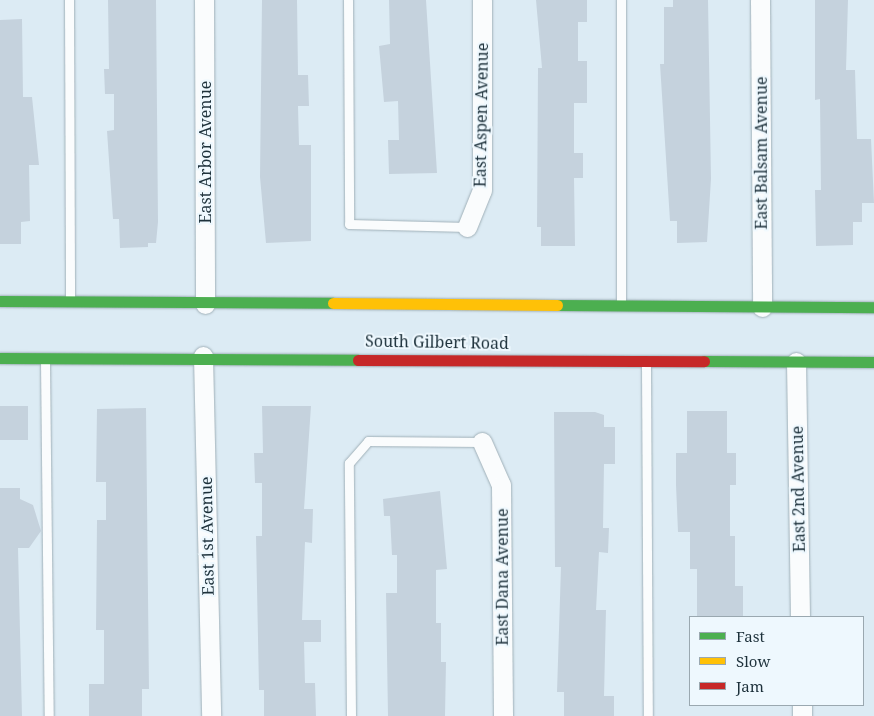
<!DOCTYPE html>
<style>
body{margin:0}
#map{position:relative;width:874px;height:716px;overflow:hidden;background:#dcebf4;font-family:"Noto Serif",serif}
div>[style]{position:absolute}
[style*='--x']{left:calc(var(--x)*1px);top:calc(var(--y)*1px);width:calc(var(--w)*1px);rotate:calc(var(--a)*1deg)}
.building>*{inset:0;background:#c5d2dd}
.roads{filter:drop-shadow(0 0 1px #a0b0b8) drop-shadow(0 0 1px #a0b0b8)}
.lane>*{height:9px;margin:-4.5px;padding:0 4.5px;transform-origin:4.5px;border-radius:4.5px;background:#fafcfd}
.street>*{height:19px;margin:-9.5px;padding:0 9.5px;transform-origin:9.5px;border-radius:9.5px;background:#fafcfd}
.fast>*{height:11px;margin:-5.5px;padding:0 5.5px;transform-origin:5.5px;border-radius:5.5px;background:#4caf50}
.slow>*{height:11px;margin:-5.5px;padding:0 5.5px;transform-origin:5.5px;border-radius:5.5px;background:#ffc107}
.jam>*{height:11px;margin:-5.5px;padding:0 5.5px;transform-origin:5.5px;border-radius:5.5px;background:#c62828}
span{translate:-50% -50%;white-space:nowrap;text-align:center;line-height:1.15;-webkit-text-stroke:4px #eef8fe;paint-order:stroke}
.street-label{font-size:16px;color:#1d313b}
.legend{position:absolute;left:689px;top:616px;width:175px;height:90px;box-sizing:border-box;background:#eef8fe;border:1px solid #9aa8b0;margin:0;padding:6px 9px;list-style:none;font-size:15px;color:#1d313b}
.legend li{display:flex;align-items:center;gap:10px;height:25px}
.legend b{width:25px;border:1px solid #9aa8b0}
</style>
<div id="map">
<div class="building">
<i style="clip-path:polygon(108px 0,156px 0,158px 222px,156px 243px,148px 243px,148px 247px,120px 248px,119px 219px,113px 219px,107px 131px,114px 130px,114px 94px,105px 94px,104px 69px,109px 69px)"></i>
<i style="clip-path:polygon(262px 0,297px 0,298px 75px,308px 75px,309px 106px,298px 106px,299px 145px,311px 145px,311px 241px,266px 243px,260px 177px)"></i>
<i style="clip-path:polygon(389px 0,426px 0,437px 173px,389px 174px,388px 140px,399px 140px,398px 101px,384px 102px,379px 46px,390px 44px)"></i>
<i style="clip-path:polygon(536px 0,587px 0,587px 22px,578px 22px,578px 61px,587px 61px,587px 103px,574px 103px,574px 153px,583px 153px,583px 178px,574px 178px,575px 246px,541px 246px,541px 227px,537px 227px,538px 68px,542px 68px)"></i>
<i style="clip-path:polygon(673px 0,708px 0,711px 179px,707px 242px,677px 243px,677px 221px,670px 221px,660px 64px,664px 64px,664px 7px,673px 7px)"></i>
<i style="clip-path:polygon(815px 0,848px 0,846px 70px,855px 70px,857px 139px,871px 139px,874px 203px,862px 203px,862px 222px,853px 222px,853px 245px,816px 246px,815px 190px,821px 190px,820px 99px,815px 100px)"></i>
<i style="clip-path:polygon(22px 19px,23px 97px,32px 97px,39px 165px,29px 165px,30px 221px,21px 222px,21px 244px,0 244px,0 20px)"></i>
<i style="clip-path:polygon(0 406px,28px 406px,28px 440px,0 440px)"></i>
<i style="clip-path:polygon(262px 406px,311px 406px,304px 509px,313px 509px,312px 543px,305px 542px,302px 620px,321px 620px,321px 642px,304px 642px,305px 683px,315px 683px,316px 716px,264px 716px,264px 690px,259px 690px,256px 536px,262px 536px,262px 483px,255px 483px,254px 453px,263px 453px)"></i>
<i style="clip-path:polygon(146px 408px,149px 689px,142px 689px,142px 716px,89px 716px,89px 684px,104px 684px,104px 630px,96px 630px,97px 520px,106px 520px,106px 482px,96px 482px,97px 409px)"></i>
<i style="clip-path:polygon(687px 411px,727px 411px,727px 453px,736px 453px,736px 485px,730px 485px,730px 536px,735px 536px,735px 586px,743px 586px,743px 617px,697px 617px,697px 569px,690px 569px,690px 532px,678px 532px,676px 485px,676px 453px,687px 453px)"></i>
<i style="clip-path:polygon(554px 412px,595px 412px,604px 415px,604px 427px,615px 427px,615px 464px,604px 464px,603px 528px,609px 528px,608px 553px,599px 552px,596px 610px,606px 610px,604px 696px,614px 696px,614px 716px,564px 716px,564px 692px,557px 692px,561px 567px,555px 567px)"></i>
<i style="clip-path:polygon(0 488px,20px 488px,20px 499px,33px 505px,41px 531px,29px 548px,18px 548px,22px 716px,0 716px)"></i>
<i style="clip-path:polygon(440px 491px,447px 569px,436px 570px,436px 623px,441px 623px,441px 662px,446px 662px,445px 716px,388px 716px,386px 593px,397px 593px,397px 555px,392px 555px,390px 516px,384px 516px,383px 499px)"></i>
</div>
<div class="roads">
<div class="lane">
<i style="--x:69;--y:0;--w:299;--a:89.8"></i>
<i style="--x:348;--y:0;--w:224;--a:89.7"></i>
<i style="--x:349;--y:224;--w:118;--a:1.5"></i>
<i style="--x:621;--y:0;--w:303;--a:90"></i>
<i style="--x:45;--y:361;--w:355;--a:89.4"></i>
<i style="--x:646;--y:364;--w:352;--a:89.7"></i>
<i style="--x:351;--y:716;--w:253;--a:-90.5"></i>
<i style="--x:349;--y:463;--w:29;--a:-49"></i>
<i style="--x:368;--y:441;--w:114;--a:0.5"></i>
</div>
<div class="street">
<i style="--x:204;--y:0;--w:304;--a:89.8"></i>
<i style="--x:760;--y:0;--w:307;--a:89.6"></i>
<i style="--x:467;--y:227;--w:40;--a:-68"></i>
<i style="--x:482;--y:190;--w:190;--a:-90"></i>
<i style="--x:203;--y:356;--w:360;--a:88.7"></i>
<i style="--x:796;--y:362;--w:255;--a:89.1"></i>
<i style="--x:482;--y:442;--w:47;--a:66.2"></i>
<i style="--x:501;--y:485;--w:231;--a:89.5"></i>
<i style="--x:802;--y:705;--w:11;--a:90"></i>
</div>
<div class="fast">
<i style="--x:0;--y:301;--w:333;--a:0.3"></i>
<i style="--x:557;--y:305;--w:317;--a:0.4"></i>
<i style="--x:0;--y:358;--w:358;--a:0.3"></i>
<i style="--x:704;--y:361;--w:170;--a:0.3"></i>
</div>
<div class="slow">
<i style="--x:333;--y:303;--w:224;--a:0.5"></i>
</div>
<div class="jam">
<i style="--x:358;--y:360;--w:346;--a:0.2"></i>
</div>
</div>
<div class="street-label">
<span style="left:481px;top:115px;rotate:-89deg">East Aspen Avenue</span>
<span style="left:205px;top:152px;rotate:-90deg">East Arbor Avenue</span>
<span style="left:761px;top:153px;rotate:-90deg">East Balsam Avenue</span>
<span style="left:437px;top:342px;rotate:1deg">South Gilbert Road</span>
<span style="left:798px;top:489px;rotate:-91deg">East 2nd Avenue</span>
<span style="left:207px;top:536px;rotate:-91deg">East 1st Avenue</span>
<span style="left:502px;top:577px;rotate:-90deg">East Dana Avenue</span>
</div>
<ul class="legend">
<li><b style="height:6px;background:#4caf50"></b>Fast</li>
<li><b style="height:6px;background:#ffc107"></b>Slow</li>
<li><b style="height:6px;background:#c62828"></b>Jam</li>
</ul>
</div>
